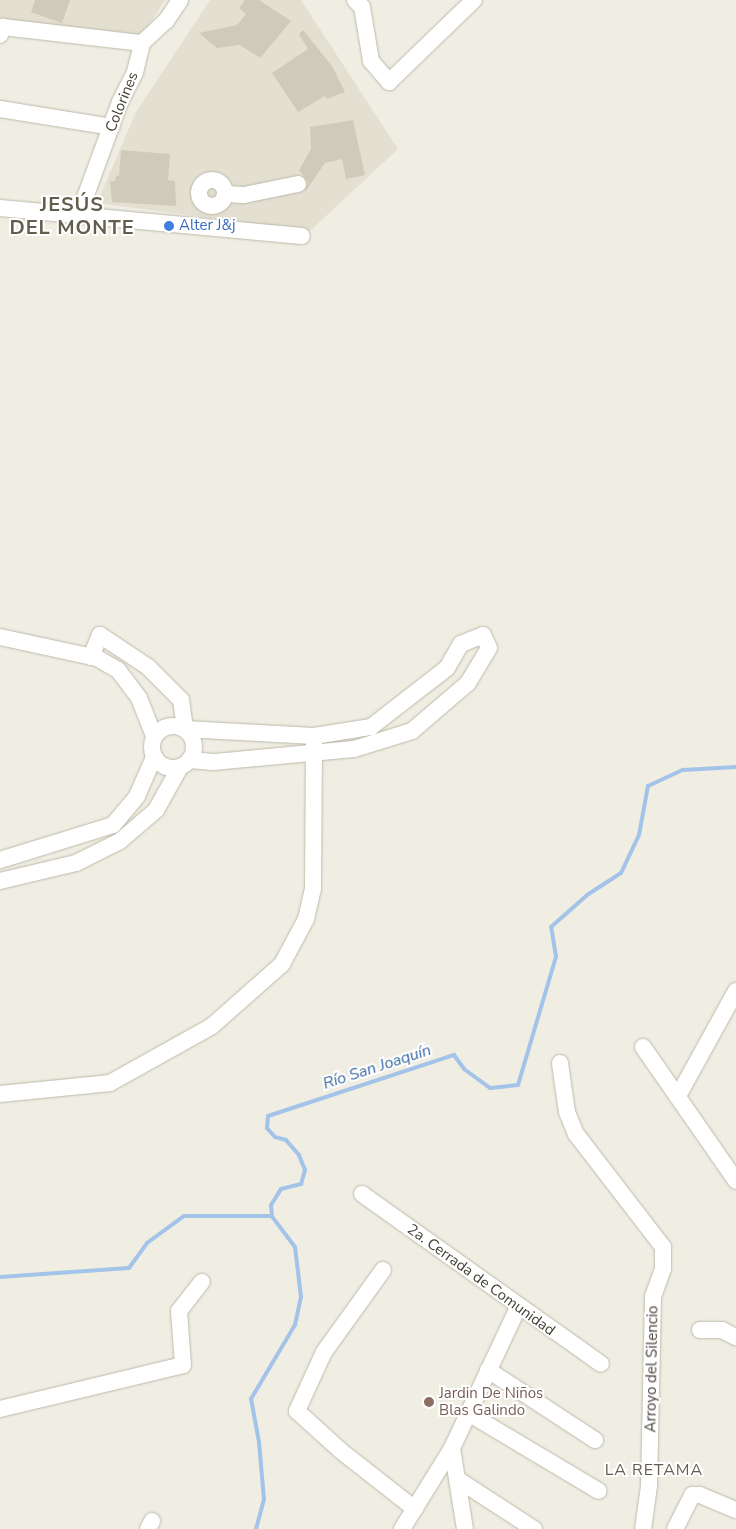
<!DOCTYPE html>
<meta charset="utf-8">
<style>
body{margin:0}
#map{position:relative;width:736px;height:1529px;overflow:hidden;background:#f0eee3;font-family:"Nunito Sans",sans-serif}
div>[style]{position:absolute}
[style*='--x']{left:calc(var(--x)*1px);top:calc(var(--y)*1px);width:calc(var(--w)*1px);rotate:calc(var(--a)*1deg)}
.residential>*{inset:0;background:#e3e0d2}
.stream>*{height:4px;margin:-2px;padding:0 2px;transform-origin:2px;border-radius:2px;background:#a3c3e9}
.building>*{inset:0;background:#d0caba}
.roads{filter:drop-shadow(0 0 1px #bdb9aa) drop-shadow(0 0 1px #bdb9aa)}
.minor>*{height:16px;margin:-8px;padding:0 8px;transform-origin:8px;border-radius:8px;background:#fff}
.minor>.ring{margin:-8px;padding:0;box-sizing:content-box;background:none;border:16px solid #fff;border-radius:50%}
.dots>*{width:14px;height:14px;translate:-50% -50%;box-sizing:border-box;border:2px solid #fff;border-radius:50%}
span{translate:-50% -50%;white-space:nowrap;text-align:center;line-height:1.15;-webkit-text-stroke:4px #fff;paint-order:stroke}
.street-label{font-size:15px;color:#413e34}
.shop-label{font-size:15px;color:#366cbe}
.left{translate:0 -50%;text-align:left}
.education-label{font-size:15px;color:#785e54}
.water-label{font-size:16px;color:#3767a3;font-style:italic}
.neighbourhood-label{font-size:16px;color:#635d4c;letter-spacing:1px}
.district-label{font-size:20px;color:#635d4c;font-weight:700;letter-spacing:1px}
</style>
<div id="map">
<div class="residential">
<i style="clip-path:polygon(0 0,165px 0,141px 38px,0 25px)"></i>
<i style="clip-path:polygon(210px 0,301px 0,398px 149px,310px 231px,97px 203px,136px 112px)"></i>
</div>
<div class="stream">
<i style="--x:0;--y:1277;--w:129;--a:-4"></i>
<i style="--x:129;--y:1268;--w:31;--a:-54"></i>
<i style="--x:147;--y:1243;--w:46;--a:-36.1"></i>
<i style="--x:184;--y:1216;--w:88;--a:0"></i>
<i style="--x:256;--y:1529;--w:30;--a:-75"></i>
<i style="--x:264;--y:1500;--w:58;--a:-94.9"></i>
<i style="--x:259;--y:1442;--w:44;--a:-100.5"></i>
<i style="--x:251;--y:1399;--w:86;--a:-59.3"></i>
<i style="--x:295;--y:1325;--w:29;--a:-78"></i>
<i style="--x:301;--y:1297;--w:50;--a:-96.8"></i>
<i style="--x:295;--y:1247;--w:39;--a:-127"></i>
<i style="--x:272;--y:1216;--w:11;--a:-95"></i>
<i style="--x:271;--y:1205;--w:19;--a:-58"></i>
<i style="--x:281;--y:1189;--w:21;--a:-14"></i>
<i style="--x:301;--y:1184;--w:15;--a:-74"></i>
<i style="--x:305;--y:1170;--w:16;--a:-112"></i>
<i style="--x:299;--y:1155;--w:20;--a:-131"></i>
<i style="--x:286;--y:1140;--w:11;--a:-165"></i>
<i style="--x:275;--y:1137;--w:12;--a:-132"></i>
<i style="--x:267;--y:1128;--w:12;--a:-85"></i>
<i style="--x:268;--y:1116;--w:196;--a:-18.2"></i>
<i style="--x:454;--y:1055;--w:17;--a:54"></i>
<i style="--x:464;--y:1069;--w:32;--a:36"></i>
<i style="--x:490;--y:1088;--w:28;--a:-6"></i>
<i style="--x:518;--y:1085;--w:134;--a:-73.5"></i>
<i style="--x:556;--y:957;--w:30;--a:-99"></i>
<i style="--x:551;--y:927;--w:48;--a:-41.6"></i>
<i style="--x:587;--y:895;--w:40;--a:-32.9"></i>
<i style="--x:621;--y:873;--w:42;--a:-64.7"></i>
<i style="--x:639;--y:835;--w:50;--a:-79.6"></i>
<i style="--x:648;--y:786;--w:38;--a:-25"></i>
<i style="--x:683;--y:770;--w:53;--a:-3.2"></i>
</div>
<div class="building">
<i style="clip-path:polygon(35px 0,70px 0,62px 23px,31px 12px)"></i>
<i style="clip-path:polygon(245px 0,259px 0,291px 21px,260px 58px,240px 45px,217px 48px,199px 33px,237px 25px,246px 14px,239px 8px)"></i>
<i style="clip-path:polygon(303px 30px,332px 66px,345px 92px,327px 99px,325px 96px,298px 112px,272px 73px,308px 49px,299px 34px)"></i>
<i style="clip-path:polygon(353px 120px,365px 175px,346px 179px,342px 159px,325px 163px,305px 192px,308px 182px,299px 170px,311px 149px,310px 127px)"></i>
<i style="clip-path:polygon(121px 150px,170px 154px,168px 180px,175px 181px,176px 206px,112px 202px,110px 181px,115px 181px,116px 175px,119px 176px)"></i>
</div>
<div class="roads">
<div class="minor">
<i style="--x:355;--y:0;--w:10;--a:45"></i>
<i style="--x:362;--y:7;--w:55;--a:80.5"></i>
<i style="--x:371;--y:61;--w:28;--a:49"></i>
<i style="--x:389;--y:82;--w:118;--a:-44"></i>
<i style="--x:0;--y:35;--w:9;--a:-69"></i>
<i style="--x:3;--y:27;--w:140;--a:6.6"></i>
<i style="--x:0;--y:109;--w:113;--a:9.1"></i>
<i class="ring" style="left:199px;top:180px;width:10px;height:10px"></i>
<i style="--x:225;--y:194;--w:19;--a:3"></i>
<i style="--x:244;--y:195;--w:55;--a:-11.5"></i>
<i style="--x:0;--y:208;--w:303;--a:5.3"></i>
<i style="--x:79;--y:214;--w:119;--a:-69.9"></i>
<i style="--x:120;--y:102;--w:34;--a:-63"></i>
<i style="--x:135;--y:72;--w:30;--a:-76"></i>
<i style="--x:142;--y:43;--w:33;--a:-43"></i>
<i style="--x:166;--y:21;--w:25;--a:-56"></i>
<i style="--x:0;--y:637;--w:99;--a:12.2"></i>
<i style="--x:97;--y:658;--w:24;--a:30"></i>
<i style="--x:118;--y:670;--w:35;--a:53"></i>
<i style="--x:139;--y:698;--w:41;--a:68.5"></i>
<i style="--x:91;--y:657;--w:24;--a:-68"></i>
<i style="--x:100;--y:635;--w:58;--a:33.7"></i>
<i style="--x:148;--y:667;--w:47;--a:45"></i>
<i style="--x:181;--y:700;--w:29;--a:82"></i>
<i style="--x:185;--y:729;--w:129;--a:3.1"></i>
<i style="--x:314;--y:736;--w:58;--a:-9"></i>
<i style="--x:371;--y:727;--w:96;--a:-37.8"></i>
<i style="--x:447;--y:668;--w:28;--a:-60"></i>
<i style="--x:461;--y:644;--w:24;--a:-22"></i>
<i style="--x:483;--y:635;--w:14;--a:65"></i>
<i style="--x:489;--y:648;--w:41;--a:121"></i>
<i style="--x:468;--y:683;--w:74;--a:139.4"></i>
<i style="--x:412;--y:731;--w:61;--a:162.8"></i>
<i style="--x:354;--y:749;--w:142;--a:174.7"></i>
<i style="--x:213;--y:762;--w:23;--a:-175"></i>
<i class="ring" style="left:152px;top:726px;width:26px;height:26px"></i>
<i style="--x:0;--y:860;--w:118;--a:-17.2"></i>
<i style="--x:113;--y:825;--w:38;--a:-50"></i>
<i style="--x:137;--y:796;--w:43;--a:-66.4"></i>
<i style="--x:0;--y:881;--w:78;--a:-13.3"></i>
<i style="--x:76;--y:863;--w:49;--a:-26.6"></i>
<i style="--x:120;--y:841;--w:48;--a:-40.7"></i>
<i style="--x:156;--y:810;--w:49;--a:-60.8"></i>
<i style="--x:643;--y:1047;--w:163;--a:55.2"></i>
<i style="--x:560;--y:1063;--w:49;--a:81.9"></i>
<i style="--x:567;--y:1112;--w:24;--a:68"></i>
<i style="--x:576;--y:1134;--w:143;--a:52.4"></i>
<i style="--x:663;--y:1247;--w:22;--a:90"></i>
<i style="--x:663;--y:1269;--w:30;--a:110"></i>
<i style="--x:653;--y:1297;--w:189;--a:91.2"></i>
<i style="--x:649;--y:1486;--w:43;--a:97.9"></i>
<i style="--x:0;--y:1094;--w:111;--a:-5.7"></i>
<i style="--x:110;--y:1083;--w:117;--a:-29.2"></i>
<i style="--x:212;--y:1026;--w:94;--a:-41.5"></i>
<i style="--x:282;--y:964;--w:51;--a:-61.9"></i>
<i style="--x:306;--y:919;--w:32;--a:-77"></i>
<i style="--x:313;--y:888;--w:144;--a:-89.6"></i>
<i style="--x:678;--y:1096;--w:120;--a:-61.1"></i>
<i style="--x:362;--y:1194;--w:293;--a:35.4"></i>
<i style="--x:383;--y:1270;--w:101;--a:125.7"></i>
<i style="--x:324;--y:1352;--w:65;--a:114.6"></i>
<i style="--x:297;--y:1411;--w:59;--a:42.3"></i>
<i style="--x:341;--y:1451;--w:94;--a:38.1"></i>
<i style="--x:700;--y:1330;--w:22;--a:0"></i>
<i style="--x:722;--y:1330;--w:16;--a:27"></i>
<i style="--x:488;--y:1370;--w:128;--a:33.2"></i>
<i style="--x:0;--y:1409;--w:188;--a:-13.5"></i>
<i style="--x:183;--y:1365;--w:54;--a:-94.2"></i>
<i style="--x:179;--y:1311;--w:37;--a:-52"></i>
<i style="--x:468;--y:1413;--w:152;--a:30.8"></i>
<i style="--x:452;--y:1448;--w:82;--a:80.9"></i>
<i style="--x:457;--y:1479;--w:92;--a:33"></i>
<i style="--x:148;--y:1529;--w:9;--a:-63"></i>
<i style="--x:402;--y:1529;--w:95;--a:-58.3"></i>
<i style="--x:452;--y:1448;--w:155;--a:-64.8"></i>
<i style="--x:675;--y:1529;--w:38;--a:-63"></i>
<i style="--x:692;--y:1495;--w:8;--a:0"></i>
<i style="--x:700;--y:1495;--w:39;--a:23"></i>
</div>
</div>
<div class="dots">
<i style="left:169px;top:226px;background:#3f7fe0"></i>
<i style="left:429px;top:1402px;background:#8d6e63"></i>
</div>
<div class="street-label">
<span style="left:122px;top:102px;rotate:-68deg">Colorines</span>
<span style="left:481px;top:1280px;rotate:36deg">2a. Cerrada de Comunidad</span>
<span style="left:652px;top:1369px;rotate:-89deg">Arroyo del Silencio</span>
</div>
<div class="shop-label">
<span class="left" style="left:179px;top:226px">Alter J&amp;j</span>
</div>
<div class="education-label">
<span class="left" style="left:439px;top:1402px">Jardin De Niños<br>Blas Galindo</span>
</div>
<div class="water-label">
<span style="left:377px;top:1067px;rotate:-18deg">Río San Joaquín</span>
</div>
<div class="neighbourhood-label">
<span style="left:654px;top:1470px">LA RETAMA</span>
</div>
<div class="district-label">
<span style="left:72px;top:216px">JESÚS<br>DEL MONTE</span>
</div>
</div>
